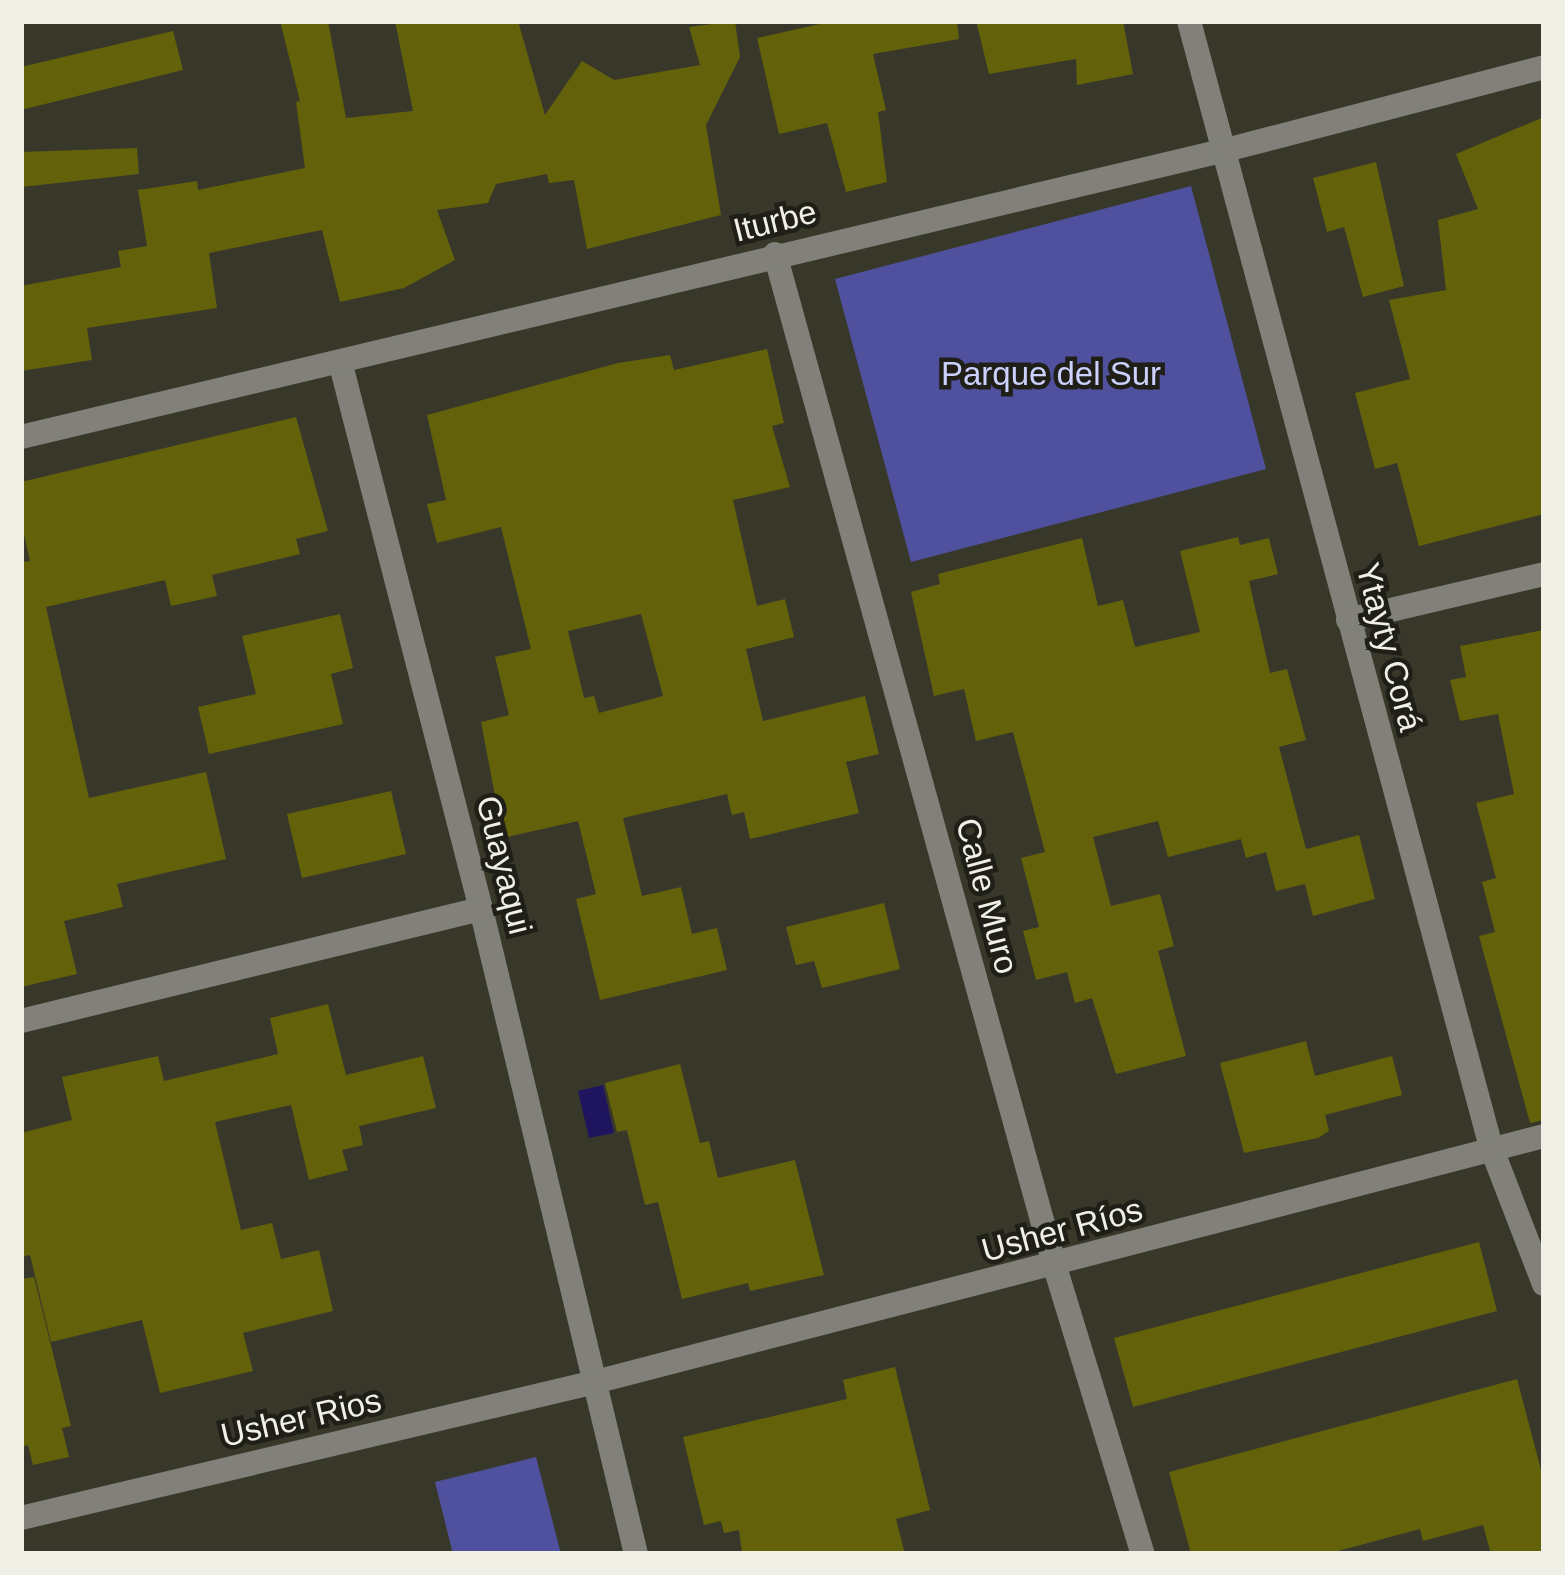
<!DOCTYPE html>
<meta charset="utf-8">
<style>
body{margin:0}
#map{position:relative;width:1565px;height:1575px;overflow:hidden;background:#38382a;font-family:Arial,sans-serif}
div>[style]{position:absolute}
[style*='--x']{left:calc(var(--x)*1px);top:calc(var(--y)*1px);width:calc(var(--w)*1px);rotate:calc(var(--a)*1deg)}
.green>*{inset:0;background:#50519e}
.water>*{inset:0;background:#1f145e}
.building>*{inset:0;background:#64610b}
.minor>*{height:24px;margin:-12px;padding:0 12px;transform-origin:12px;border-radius:12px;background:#81817a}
span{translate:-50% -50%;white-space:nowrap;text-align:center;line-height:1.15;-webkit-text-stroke:9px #1f1f18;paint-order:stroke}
.street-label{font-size:33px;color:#f0f0e7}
.park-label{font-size:33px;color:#ccd1fd}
.frame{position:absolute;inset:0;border:24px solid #f0f0e7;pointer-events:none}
</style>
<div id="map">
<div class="green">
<i style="clip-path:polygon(1191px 186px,1266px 469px,911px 562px,835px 279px)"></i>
<i style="clip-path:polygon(536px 1457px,561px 1554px,453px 1554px,435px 1482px)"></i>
</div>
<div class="water">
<i style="clip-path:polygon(603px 1085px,614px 1133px,589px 1138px,578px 1091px)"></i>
</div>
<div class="building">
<i style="clip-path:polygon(280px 21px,328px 21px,346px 118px,413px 111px,395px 21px,518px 21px,545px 115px,582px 61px,614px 80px,700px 65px,689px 27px,735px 21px,740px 57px,706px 125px,721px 215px,587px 249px,574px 180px,549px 183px,547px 174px,496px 184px,488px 203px,437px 210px,455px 260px,404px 288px,340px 302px,322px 230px,209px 253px,217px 308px,87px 328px,92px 360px,21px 371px,21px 286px,121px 267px,118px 251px,147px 246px,138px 190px,197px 181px,198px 190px,305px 168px,296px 102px,300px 101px)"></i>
<i style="clip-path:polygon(833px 21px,957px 21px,959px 39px,873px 54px,886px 110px,878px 112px,887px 182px,846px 192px,827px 123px,779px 134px,757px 38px)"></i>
<i style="clip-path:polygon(976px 21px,1123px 21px,1133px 74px,1077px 85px,1076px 59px,989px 74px)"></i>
<i style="clip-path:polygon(173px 31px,183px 70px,21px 110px,21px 67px)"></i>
<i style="clip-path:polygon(1544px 117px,1544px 514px,1419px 546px,1397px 463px,1375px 469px,1355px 393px,1410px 379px,1389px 300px,1446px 290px,1438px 220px,1478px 209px,1456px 154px)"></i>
<i style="clip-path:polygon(137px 148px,139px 174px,21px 187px,21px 152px)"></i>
<i style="clip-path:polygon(1376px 162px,1404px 286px,1363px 297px,1344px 227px,1327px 232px,1313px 178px)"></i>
<i style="clip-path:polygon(evenodd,767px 349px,784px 423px,772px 426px,790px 487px,733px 500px,757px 606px,785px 599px,794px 637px,746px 649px,763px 721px,865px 696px,879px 754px,846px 762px,859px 813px,750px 839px,744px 812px,732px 815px,727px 794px,623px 818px,642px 896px,681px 887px,692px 934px,717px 928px,727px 970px,600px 1000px,576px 899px,596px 894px,578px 821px,503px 838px,481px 722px,509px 715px,495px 657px,531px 649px,501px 527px,437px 543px,427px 504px,446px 500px,427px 415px,618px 363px,670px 355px,674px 370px,767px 349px,641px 614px,663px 696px,599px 713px,594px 696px,584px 698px,568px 631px,641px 614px)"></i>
<i style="clip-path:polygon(296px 417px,328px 531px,296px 539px,300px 554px,212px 575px,217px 596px,171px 606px,165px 580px,46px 607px,89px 798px,206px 772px,226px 859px,117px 884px,123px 907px,64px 921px,77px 974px,21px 987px,21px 562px,30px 561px,21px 521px,21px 482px)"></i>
<i style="clip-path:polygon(1238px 537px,1240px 545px,1269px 538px,1278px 574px,1249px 581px,1270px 673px,1287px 669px,1306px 740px,1279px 747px,1306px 849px,1359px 835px,1375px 899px,1313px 916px,1305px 884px,1276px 891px,1266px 852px,1246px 858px,1241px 839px,1168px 857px,1158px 821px,1093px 837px,1111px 906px,1160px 894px,1174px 946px,1158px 951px,1186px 1056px,1116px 1074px,1092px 998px,1075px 1003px,1067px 972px,1036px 980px,1023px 931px,1039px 927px,1021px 858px,1045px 852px,1013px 732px,976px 741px,964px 689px,934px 696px,911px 592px,940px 584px,938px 574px,1082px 538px,1098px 606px,1123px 600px,1135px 647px,1200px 632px,1180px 551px)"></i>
<i style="clip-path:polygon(340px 614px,353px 668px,331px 674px,343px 724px,209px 754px,198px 707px,256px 694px,242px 636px)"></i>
<i style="clip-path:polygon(1544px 630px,1544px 1120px,1530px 1123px,1479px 936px,1495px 932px,1482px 882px,1496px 878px,1476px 803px,1514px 794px,1498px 714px,1460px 721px,1450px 680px,1466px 677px,1460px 646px)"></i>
<i style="clip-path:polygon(391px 791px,406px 854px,302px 878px,287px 814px)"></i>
<i style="clip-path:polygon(884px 903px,900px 969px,822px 988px,814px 961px,796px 965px,786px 927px)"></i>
<i style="clip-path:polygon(328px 1004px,346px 1075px,423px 1056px,436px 1108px,359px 1126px,363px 1145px,342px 1150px,348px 1170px,309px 1180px,291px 1105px,215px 1122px,241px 1230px,272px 1223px,281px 1259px,319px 1250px,333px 1311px,243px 1333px,253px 1371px,160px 1393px,142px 1320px,51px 1342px,30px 1255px,21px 1257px,21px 1133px,72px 1120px,62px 1077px,158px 1056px,164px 1081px,278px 1054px,270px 1018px)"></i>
<i style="clip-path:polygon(1306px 1041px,1315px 1076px,1392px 1056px,1402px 1095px,1325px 1115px,1329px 1131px,1318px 1138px,1244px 1153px,1220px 1063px)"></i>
<i style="clip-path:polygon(680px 1064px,700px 1143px,709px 1141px,718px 1178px,795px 1160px,824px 1275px,750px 1291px,748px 1283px,682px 1299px,658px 1202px,645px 1205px,627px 1130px,617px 1132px,605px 1083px)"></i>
<i style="clip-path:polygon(1479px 1242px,1497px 1311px,1133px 1407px,1114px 1338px)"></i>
<i style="clip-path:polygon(34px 1277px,71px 1426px,62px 1428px,69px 1457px,33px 1465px,28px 1445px,21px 1447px,21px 1279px)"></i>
<i style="clip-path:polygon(895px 1367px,930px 1510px,896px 1519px,905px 1554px,742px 1554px,739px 1530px,724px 1533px,721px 1521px,704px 1525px,683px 1437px,847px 1399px,843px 1380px)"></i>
<i style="clip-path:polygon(1517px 1379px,1544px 1481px,1544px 1554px,1491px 1554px,1483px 1525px,1423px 1541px,1420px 1529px,1327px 1554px,1191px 1554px,1169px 1472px)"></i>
</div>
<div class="minor">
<i style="--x:1189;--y:21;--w:1166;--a:74.99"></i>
<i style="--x:1491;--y:1147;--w:147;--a:68.9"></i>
<i style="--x:775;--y:254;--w:1051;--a:74.55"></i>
<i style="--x:1055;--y:1267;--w:300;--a:73"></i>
<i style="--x:341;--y:365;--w:562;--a:75.57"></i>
<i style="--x:481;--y:909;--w:663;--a:76.49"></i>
<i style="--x:21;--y:437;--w:1239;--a:-13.4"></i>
<i style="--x:1226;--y:150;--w:329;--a:-14.6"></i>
<i style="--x:1348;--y:620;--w:201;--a:-13.2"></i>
<i style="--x:21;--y:1021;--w:473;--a:-13.7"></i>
<i style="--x:21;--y:1518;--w:590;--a:-13.33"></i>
<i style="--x:595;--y:1382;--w:980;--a:-14.53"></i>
</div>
<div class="street-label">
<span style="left:775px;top:221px;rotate:-14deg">Iturbe</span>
<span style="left:1389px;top:647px;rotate:75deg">Ytayty Corá</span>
<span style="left:504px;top:865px;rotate:76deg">Guayaqui</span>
<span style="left:987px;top:896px;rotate:75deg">Calle Muro</span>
<span style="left:1062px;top:1230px;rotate:-15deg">Usher Ríos</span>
<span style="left:301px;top:1418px;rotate:-13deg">Usher Rios</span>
</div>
<div class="park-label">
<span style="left:1051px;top:374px">Parque del Sur</span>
</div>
<div class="frame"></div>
</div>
